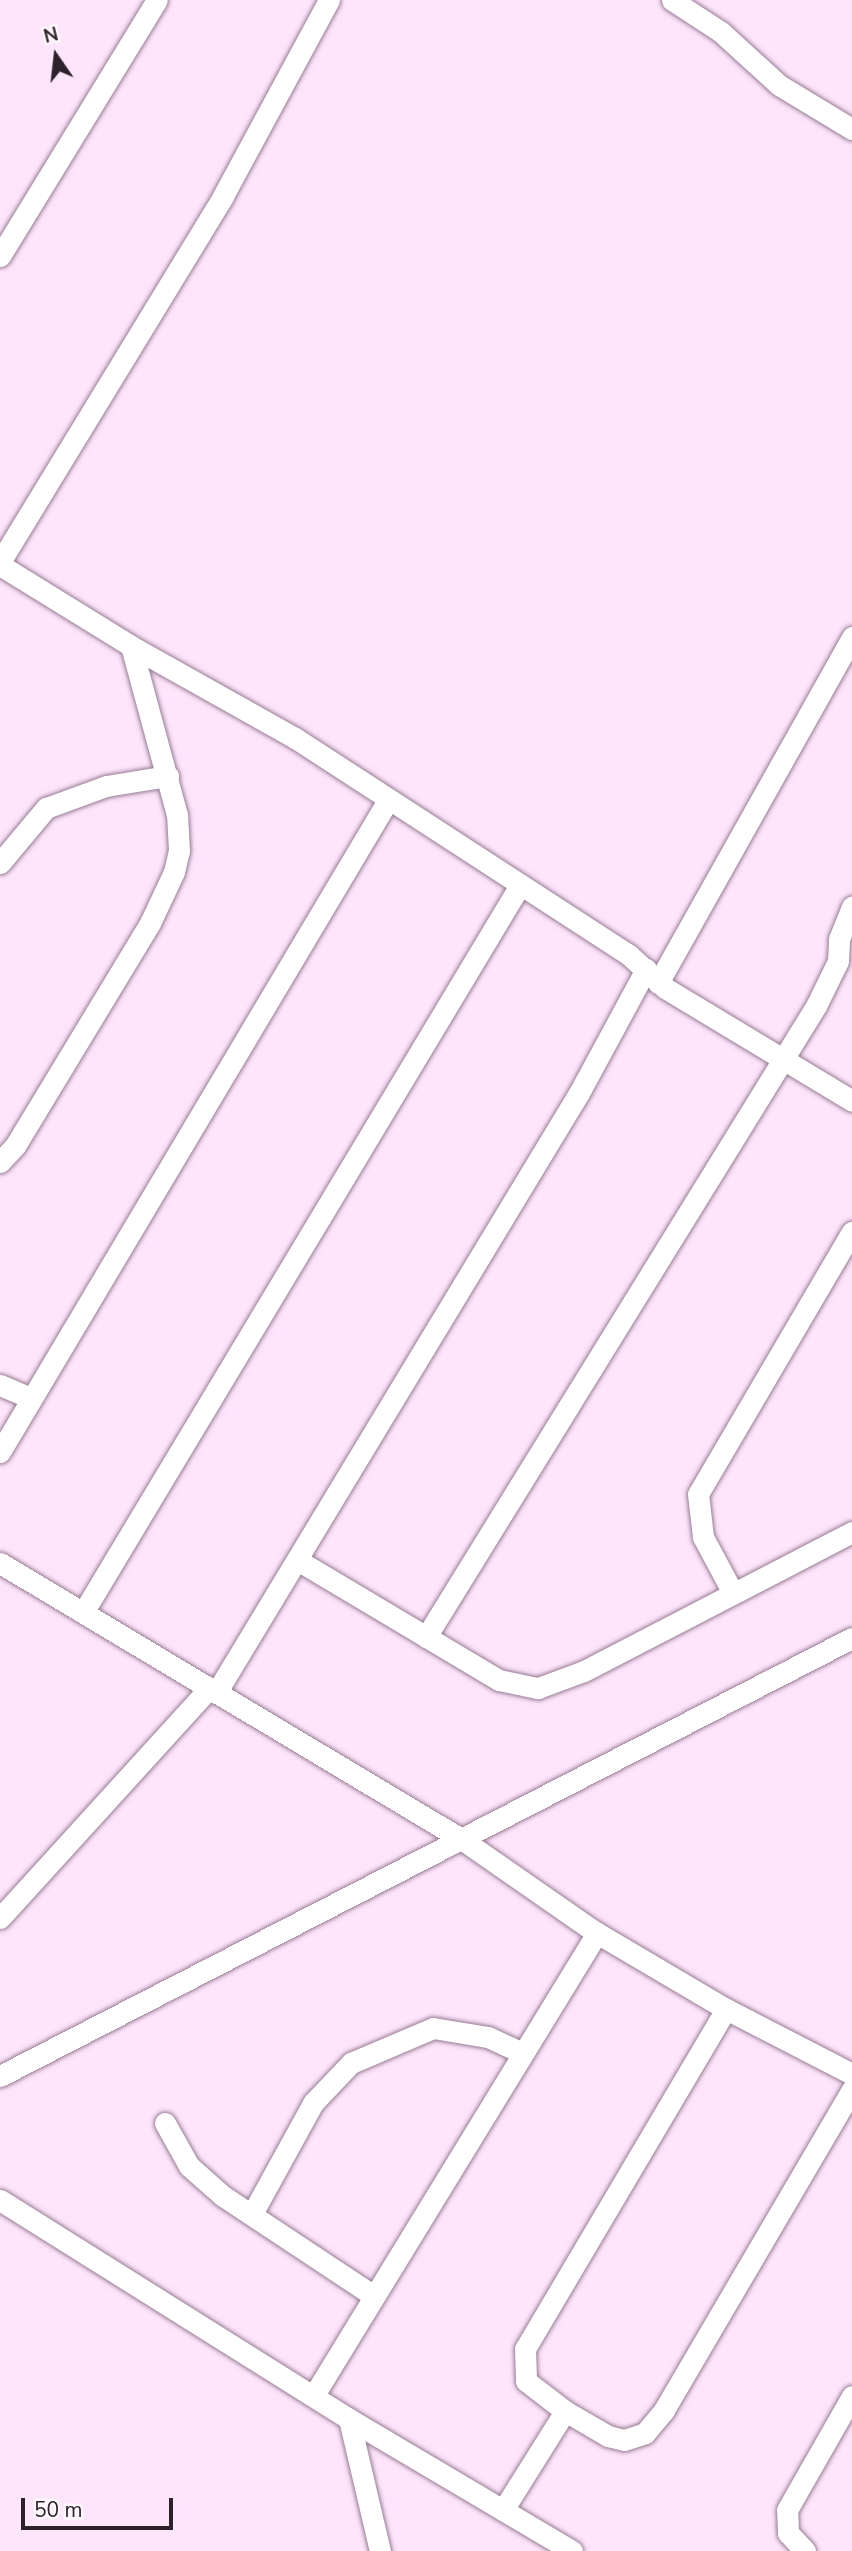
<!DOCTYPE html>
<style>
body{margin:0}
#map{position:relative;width:852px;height:2551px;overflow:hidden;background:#fde5fb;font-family:"Nunito Sans",sans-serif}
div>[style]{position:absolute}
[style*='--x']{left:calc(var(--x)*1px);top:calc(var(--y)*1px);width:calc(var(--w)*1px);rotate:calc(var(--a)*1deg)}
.roads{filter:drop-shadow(0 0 2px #977c94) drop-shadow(0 0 2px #977c94)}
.minor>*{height:21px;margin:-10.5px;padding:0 10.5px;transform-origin:10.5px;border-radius:10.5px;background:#fff}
span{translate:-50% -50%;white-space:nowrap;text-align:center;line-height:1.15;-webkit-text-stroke:6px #fff9fe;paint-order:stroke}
.north{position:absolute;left:21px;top:21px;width:70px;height:70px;-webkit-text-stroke:5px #fff9fe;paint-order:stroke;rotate:346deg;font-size:19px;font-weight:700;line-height:28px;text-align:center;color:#2d222c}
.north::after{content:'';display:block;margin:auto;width:24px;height:32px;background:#2d222c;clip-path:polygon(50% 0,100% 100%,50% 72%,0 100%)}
.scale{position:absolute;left:21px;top:2498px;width:152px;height:32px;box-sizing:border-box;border:4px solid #2d222c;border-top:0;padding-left:9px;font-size:21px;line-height:24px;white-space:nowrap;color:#2d222c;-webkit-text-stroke:5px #fff9fe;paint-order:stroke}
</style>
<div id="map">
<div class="roads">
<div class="minor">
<i style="--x:672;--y:0;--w:59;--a:33.1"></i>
<i style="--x:721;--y:32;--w:79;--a:42.4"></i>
<i style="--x:779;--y:85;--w:85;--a:31.1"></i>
<i style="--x:0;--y:256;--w:300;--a:-58.5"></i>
<i style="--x:0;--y:562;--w:429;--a:-58.6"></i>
<i style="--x:223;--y:196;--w:223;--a:-61.6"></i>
<i style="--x:0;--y:565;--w:154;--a:31.7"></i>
<i style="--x:131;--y:646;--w:188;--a:29.3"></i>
<i style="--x:295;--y:738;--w:397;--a:33"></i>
<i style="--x:628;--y:954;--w:50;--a:42.6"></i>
<i style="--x:665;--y:988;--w:218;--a:31.1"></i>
<i style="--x:0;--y:863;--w:72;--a:-50.1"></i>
<i style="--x:46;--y:808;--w:64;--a:-20.1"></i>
<i style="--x:106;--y:786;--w:63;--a:-9.2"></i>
<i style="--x:658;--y:983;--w:397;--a:-60.7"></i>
<i style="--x:0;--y:1162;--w:22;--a:-47"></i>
<i style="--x:15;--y:1146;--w:261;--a:-58.8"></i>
<i style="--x:150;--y:923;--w:56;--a:-64.8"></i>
<i style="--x:174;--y:872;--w:22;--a:-77"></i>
<i style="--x:179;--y:851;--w:36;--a:-93"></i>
<i style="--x:177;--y:815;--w:175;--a:-105.2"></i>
<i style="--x:0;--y:1385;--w:33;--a:23"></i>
<i style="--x:0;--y:1452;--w:759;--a:-59.24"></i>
<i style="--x:299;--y:1561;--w:233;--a:30.8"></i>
<i style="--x:499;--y:1680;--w:40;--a:12"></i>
<i style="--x:538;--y:1688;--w:49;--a:-20.3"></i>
<i style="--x:584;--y:1671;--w:302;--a:-27.4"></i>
<i style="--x:0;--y:1563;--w:540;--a:30.89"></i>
<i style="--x:463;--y:1840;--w:163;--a:34.8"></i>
<i style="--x:597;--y:1933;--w:150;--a:30.5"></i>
<i style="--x:726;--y:2009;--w:142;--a:27.3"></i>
<i style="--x:733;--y:1593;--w:64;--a:-118.2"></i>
<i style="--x:703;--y:1537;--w:43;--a:-96.6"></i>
<i style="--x:698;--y:1494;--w:304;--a:-59.6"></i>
<i style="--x:84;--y:1611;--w:847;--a:-59.01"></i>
<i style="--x:426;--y:1637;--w:742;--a:-58.28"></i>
<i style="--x:816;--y:1006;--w:50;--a:-63.9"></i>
<i style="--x:838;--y:961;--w:22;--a:-87"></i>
<i style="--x:839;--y:939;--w:35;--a:-68"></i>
<i style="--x:216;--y:1693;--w:701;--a:-58.83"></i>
<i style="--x:579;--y:1093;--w:141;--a:-61.6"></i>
<i style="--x:0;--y:1918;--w:311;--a:-47.7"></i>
<i style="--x:726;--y:2009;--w:395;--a:120.6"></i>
<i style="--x:525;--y:2349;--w:32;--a:88"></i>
<i style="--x:526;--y:2381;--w:49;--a:37.6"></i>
<i style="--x:565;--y:2411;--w:50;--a:30.2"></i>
<i style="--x:608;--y:2436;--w:16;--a:14"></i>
<i style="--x:624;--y:2440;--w:22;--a:-18"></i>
<i style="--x:645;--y:2433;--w:30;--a:-50"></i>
<i style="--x:664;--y:2410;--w:372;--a:-59.6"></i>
<i style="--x:0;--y:2076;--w:958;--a:-27.21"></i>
<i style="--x:165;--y:2123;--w:49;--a:60.8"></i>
<i style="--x:189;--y:2166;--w:45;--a:41.4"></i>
<i style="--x:223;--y:2196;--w:181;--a:33.5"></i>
<i style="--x:0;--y:2200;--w:412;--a:32.1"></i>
<i style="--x:349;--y:2419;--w:259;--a:30.6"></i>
<i style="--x:252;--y:2214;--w:127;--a:-61.2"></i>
<i style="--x:313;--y:2103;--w:55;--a:-46.5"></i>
<i style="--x:351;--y:2063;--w:89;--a:-23.1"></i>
<i style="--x:433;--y:2028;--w:56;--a:9.3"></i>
<i style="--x:488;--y:2037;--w:38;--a:25"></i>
<i style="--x:314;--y:2395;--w:542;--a:-58.51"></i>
<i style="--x:349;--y:2419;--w:136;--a:76.8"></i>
<i style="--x:503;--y:2510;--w:117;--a:-57.9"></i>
<i style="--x:805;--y:2551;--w:25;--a:-133"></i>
<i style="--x:788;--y:2533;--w:23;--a:-92"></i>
<i style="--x:787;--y:2510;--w:131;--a:-60.3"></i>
</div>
</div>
<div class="north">N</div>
<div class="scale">50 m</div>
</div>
